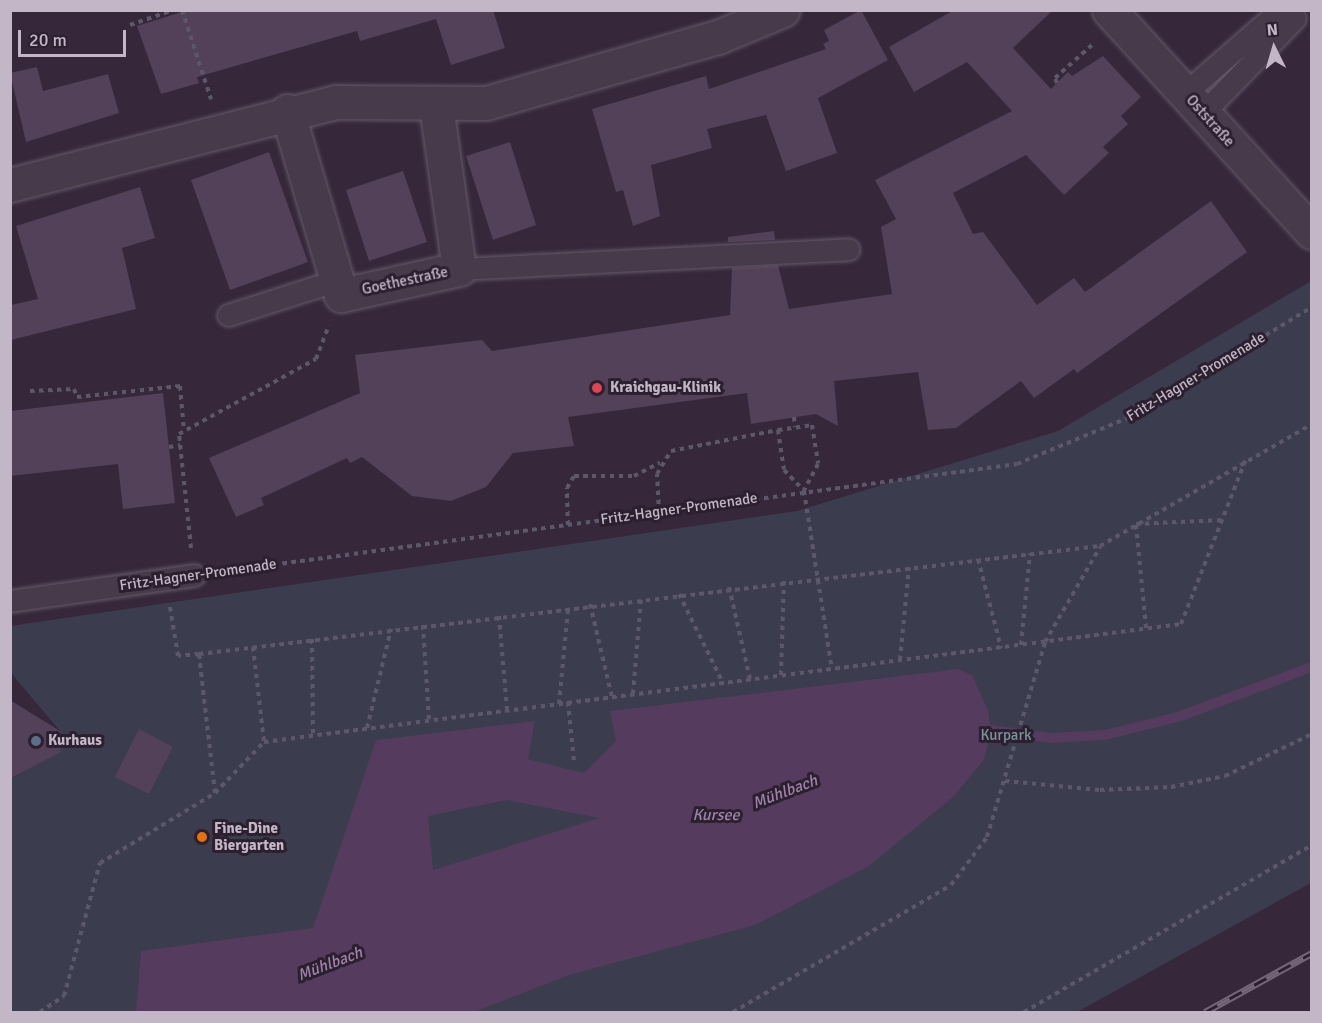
<!DOCTYPE html>
<meta charset="utf-8">
<style>
body{margin:0}
#map{position:relative;width:1322px;height:1023px;overflow:hidden;background:#36273b;font-family:Signika,sans-serif}
div>[style]{position:absolute}
[style*='--x']{left:calc(var(--x)*1px);top:calc(var(--y)*1px);width:calc(var(--w)*1px);rotate:calc(var(--a)*1deg)}
.green>*{inset:0;background:#3b3c4e}
.water>*{inset:0;background:#553b5e}
.stream>*{height:10px;margin:-5px;padding:0 5px;transform-origin:5px;border-radius:5px;background:#553b5e}
.building>*{inset:0;background:#524158}
.path>*{height:4px;margin-top:-2px;transform-origin:0;background:repeating-linear-gradient(90deg,#5c5769 0 4.5px,transparent 0 9px)}
.roads{filter:drop-shadow(0 0 2px #655969) drop-shadow(0 0 2px #655969)}
.lane>*{height:21px;margin:-10.5px;padding:0 10.5px;transform-origin:10.5px;border-radius:10.5px;background:#473b4b}
.street>*{height:33px;margin:-16.5px;padding:0 16.5px;transform-origin:16.5px;border-radius:16.5px;background:#473b4b}
.rail>*{height:7px;margin-top:-3.5px;transform-origin:0;background:repeating-linear-gradient(90deg,#2c2030 0 14px,#76667a 0 28px);box-sizing:border-box;border-block:2px solid #76667a}
.dots>*{width:16px;height:16px;translate:-50% -50%;box-sizing:border-box;border:3px solid #2c2030;border-radius:50%}
span{translate:-50% -50%;white-space:nowrap;text-align:center;line-height:1.15;-webkit-text-stroke:6px #2c2030;paint-order:stroke}
.street-label{font-size:15px;color:#c3b6c7}
.poi-label{font-size:15px;color:#c3b6c7;font-weight:700}
.left{translate:0 -50%;text-align:left}
.park-label{font-size:15px;color:#7e93a0}
.water-label{font-size:16px;color:#a082aa;font-style:italic}
.frame{position:absolute;inset:0;border:12px solid #c3b6c7;pointer-events:none}
.north{position:absolute;left:1244px;top:18px;width:60px;height:60px;-webkit-text-stroke:4px #2c2030;paint-order:stroke;rotate:355deg;font-size:16px;font-weight:700;line-height:24px;text-align:center;color:#c3b6c7}
.north::after{content:'';display:block;margin:auto;width:21px;height:27px;background:#c3b6c7;clip-path:polygon(50% 0,100% 100%,50% 72%,0 100%)}
.scale{position:absolute;left:18px;top:30px;width:108px;height:27px;box-sizing:border-box;border:3px solid #c3b6c7;border-top:0;padding-left:8px;font-size:18px;line-height:21px;white-space:nowrap;color:#c3b6c7;-webkit-text-stroke:4px #2c2030;paint-order:stroke}
</style>
<div id="map">
<div class="green">
<i style="clip-path:polygon(1311px 281px,1311px 883px,1077px 1012px,11px 1012px,11px 779px,61px 751px,60px 731px,11px 673px,10px 626px,797px 511px,1058px 431px)"></i>
</div>
<div class="water">
<i style="clip-path:polygon(evenodd,958px 669px,972px 675px,988px 711px,991px 730px,984px 760px,953px 797px,869px 866px,755px 925px,569px 975px,474px 1012px,136px 1012px,141px 951px,313px 928px,376px 740px,535px 721px,528px 759px,584px 773px,616px 741px,610px 711px,958px 669px,507px 800px,599px 818px,433px 870px,428px 816px,507px 800px)"></i>
</div>
<div class="stream">
<i style="--x:979;--y:734;--w:13;--a:-18"></i>
<i style="--x:991;--y:730;--w:62;--a:7.5"></i>
<i style="--x:1052;--y:738;--w:53;--a:-3.2"></i>
<i style="--x:1105;--y:735;--w:75;--a:-13.9"></i>
<i style="--x:1178;--y:717;--w:143;--a:-20.5"></i>
</div>
<div class="building">
<i style="clip-path:polygon(188px 10px,493px 10px,505px 48px,451px 65px,436px 19px,360px 41px,357px 31px,197px 77px,199px 83px,161px 94px,137px 26px)"></i>
<i style="clip-path:polygon(861px 10px,888px 60px,818px 98px,837px 153px,786px 171px,766px 115px,707px 129px,712px 148px,651px 165px,660px 216px,633px 226px,623px 190px,616px 192px,592px 109px,706px 76px,709px 89px,826px 49px,823px 44px,829px 41px,824px 30px)"></i>
<i style="clip-path:polygon(954px 10px,1053px 10px,1013px 48px,1051px 89px,1068px 72px,1072px 76px,1103px 56px,1141px 97px,1121px 116px,1128px 124px,1103px 147px,1109px 153px,1064px 195px,1026px 155px,953px 193px,973px 234px,983px 232px,1037px 305px,1074px 278px,1085px 292px,1211px 201px,1247px 252px,1077px 373px,1074px 369px,1034px 398px,1021px 381px,956px 428px,928px 430px,918px 372px,834px 381px,838px 426px,816px 414px,751px 424px,747px 393px,568px 417px,574px 446px,513px 453px,486px 487px,451px 501px,412px 496px,362px 457px,350px 463px,347px 458px,261px 498px,264px 505px,236px 517px,209px 458px,360px 393px,355px 355px,482px 340px,492px 351px,730px 315px,732px 268px,778px 265px,789px 309px,892px 294px,881px 227px,896px 219px,875px 180px,1012px 111px,967px 62px,914px 92px,889px 47px)"></i>
<i style="clip-path:polygon(37px 67px,43px 91px,108px 74px,119px 113px,26px 142px,10px 73px)"></i>
<i style="clip-path:polygon(510px 142px,536px 225px,493px 240px,466px 156px)"></i>
<i style="clip-path:polygon(269px 152px,308px 262px,230px 290px,191px 180px)"></i>
<i style="clip-path:polygon(403px 171px,427px 242px,369px 261px,346px 190px)"></i>
<i style="clip-path:polygon(140px 187px,155px 238px,122px 248px,136px 309px,11px 340px,11px 305px,38px 299px,16px 226px)"></i>
<i style="clip-path:polygon(774px 231px,775px 240px,728px 242px,728px 237px)"></i>
<i style="clip-path:polygon(163px 393px,175px 503px,123px 509px,118px 464px,10px 476px,10px 411px)"></i>
<i style="clip-path:polygon(10px 700px,60px 731px,61px 752px,10px 779px)"></i>
<i style="clip-path:polygon(139px 729px,173px 747px,149px 794px,115px 777px)"></i>
</div>
<div class="path">
<i style="--x:182;--y:10;--w:94;--a:72"></i>
<i style="--x:130;--y:25;--w:46;--a:-19.2"></i>
<i style="--x:1057;--y:83;--w:5;--a:-112"></i>
<i style="--x:1055;--y:78;--w:51;--a:-41.8"></i>
<i style="--x:30;--y:391;--w:44;--a:-2.6"></i>
<i style="--x:74;--y:389;--w:9;--a:69"></i>
<i style="--x:77;--y:397;--w:104;--a:-6.1"></i>
<i style="--x:180;--y:386;--w:45;--a:84.9"></i>
<i style="--x:794;--y:417;--w:10;--a:84"></i>
<i style="--x:778;--y:430;--w:34;--a:-8"></i>
<i style="--x:812;--y:425;--w:39;--a:81"></i>
<i style="--x:818;--y:464;--w:30;--a:118"></i>
<i style="--x:169;--y:447;--w:11;--a:-10"></i>
<i style="--x:659;--y:513;--w:39;--a:-93"></i>
<i style="--x:657;--y:474;--w:27;--a:-59"></i>
<i style="--x:671;--y:451;--w:109;--a:-11.1"></i>
<i style="--x:778;--y:430;--w:40;--a:81.5"></i>
<i style="--x:784;--y:470;--w:29;--a:46"></i>
<i style="--x:804;--y:491;--w:180;--a:81.1"></i>
<i style="--x:568;--y:525;--w:37;--a:-92"></i>
<i style="--x:567;--y:488;--w:14;--a:-60"></i>
<i style="--x:574;--y:476;--w:60;--a:0"></i>
<i style="--x:634;--y:476;--w:29;--a:-27"></i>
<i style="--x:191;--y:548;--w:115;--a:-96"></i>
<i style="--x:179;--y:434;--w:156;--a:-28.7"></i>
<i style="--x:316;--y:359;--w:36;--a:-69"></i>
<i style="--x:978;--y:559;--w:92;--a:75.5"></i>
<i style="--x:220;--y:572;--w:804;--a:-7.72"></i>
<i style="--x:1017;--y:464;--w:128;--a:-22.6"></i>
<i style="--x:1135;--y:415;--w:207;--a:-31.4"></i>
<i style="--x:729;--y:587;--w:94;--a:77.1"></i>
<i style="--x:679;--y:594;--w:99;--a:63.7"></i>
<i style="--x:590;--y:604;--w:96;--a:76.7"></i>
<i style="--x:499;--y:616;--w:94;--a:85.1"></i>
<i style="--x:423;--y:625;--w:95;--a:86.4"></i>
<i style="--x:1146;--y:628;--w:104;--a:-95.5"></i>
<i style="--x:1136;--y:524;--w:86;--a:-2.7"></i>
<i style="--x:312;--y:639;--w:96;--a:89.4"></i>
<i style="--x:1021;--y:645;--w:92;--a:-84.4"></i>
<i style="--x:253;--y:647;--w:96;--a:83.4"></i>
<i style="--x:199;--y:654;--w:907;--a:-6.84"></i>
<i style="--x:1100;--y:546;--w:245;--a:-29.9"></i>
<i style="--x:900;--y:660;--w:93;--a:-84.5"></i>
<i style="--x:781;--y:675;--w:94;--a:-88.2"></i>
<i style="--x:633;--y:694;--w:96;--a:-85.2"></i>
<i style="--x:568;--y:702;--w:59;--a:84.2"></i>
<i style="--x:559;--y:704;--w:96;--a:-84.6"></i>
<i style="--x:367;--y:728;--w:102;--a:-76.4"></i>
<i style="--x:1005;--y:781;--w:95;--a:5.4"></i>
<i style="--x:1100;--y:790;--w:71;--a:-2.4"></i>
<i style="--x:1171;--y:787;--w:55;--a:-11.5"></i>
<i style="--x:1225;--y:776;--w:97;--a:-25.8"></i>
<i style="--x:215;--y:793;--w:71;--a:-46.1"></i>
<i style="--x:264;--y:742;--w:925;--a:-7.33"></i>
<i style="--x:1181;--y:624;--w:177;--a:-68.5"></i>
<i style="--x:40;--y:1012;--w:29;--a:-34"></i>
<i style="--x:64;--y:996;--w:138;--a:-74.9"></i>
<i style="--x:100;--y:863;--w:135;--a:-31.3"></i>
<i style="--x:215;--y:793;--w:140;--a:-96.6"></i>
<i style="--x:199;--y:654;--w:21;--a:175"></i>
<i style="--x:178;--y:656;--w:50;--a:-99.3"></i>
<i style="--x:733;--y:1012;--w:252;--a:-30.2"></i>
<i style="--x:951;--y:885;--w:60;--a:-53.1"></i>
<i style="--x:987;--y:837;--w:203;--a:-73.4"></i>
<i style="--x:1045;--y:642;--w:110;--a:-59.9"></i>
<i style="--x:1024;--y:1012;--w:333;--a:-30.1"></i>
</div>
<div class="roads">
<div class="lane">
<i style="--x:1185;--y:93;--w:126;--a:-41.1"></i>
<i style="--x:1203;--y:113;--w:132;--a:-45.9"></i>
<i style="--x:459;--y:269;--w:390;--a:-2.9"></i>
<i style="--x:228;--y:315;--w:114;--a:-17.8"></i>
<i style="--x:10;--y:601;--w:186;--a:-8"></i>
</div>
<div class="street">
<i style="--x:1109;--y:10;--w:301;--a:47.6"></i>
<i style="--x:287;--y:111;--w:192;--a:73.6"></i>
<i style="--x:341;--y:295;--w:121;--a:-12.4"></i>
<i style="--x:459;--y:269;--w:166;--a:-98"></i>
<i style="--x:10;--y:185;--w:335;--a:-14.3"></i>
<i style="--x:335;--y:102;--w:151;--a:0.4"></i>
<i style="--x:486;--y:103;--w:241;--a:-15.9"></i>
<i style="--x:718;--y:37;--w:70;--a:-22.6"></i>
</div>
</div>
<div class="rail">
<i style="--x:1205;--y:1012;--w:122;--a:-28.9"></i>
</div>
<div class="dots">
<i style="left:597px;top:388px;background:#e0444e"></i>
<i style="left:36px;top:741px;background:#5c6f8a"></i>
<i style="left:202px;top:837px;background:#e8710a"></i>
</div>
<div class="street-label">
<span style="left:1210px;top:121px;rotate:48deg">Oststraße</span>
<span style="left:405px;top:281px;rotate:-12deg">Goethestraße</span>
<span style="left:1196px;top:377px;rotate:-31deg">Fritz-Hagner-Promenade</span>
<span style="left:679px;top:509px;rotate:-8deg">Fritz-Hagner-Promenade</span>
<span style="left:198px;top:575px;rotate:-8deg">Fritz-Hagner-Promenade</span>
</div>
<div class="poi-label">
<span class="left" style="left:610px;top:388px">Kraichgau-Klinik</span>
<span class="left" style="left:48px;top:741px">Kurhaus</span>
<span class="left" style="left:214px;top:837px">Fine-Dine<br>Biergarten</span>
</div>
<div class="park-label">
<span style="left:1006px;top:736px">Kurpark</span>
</div>
<div class="water-label">
<span style="left:785px;top:792px;rotate:-21deg">Mühlbach</span>
<span style="left:716px;top:815px">Kursee</span>
<span style="left:330px;top:964px;rotate:-21deg">Mühlbach</span>
</div>
<div class="frame"></div>
<div class="north">N</div>
<div class="scale">20 m</div>
</div>
